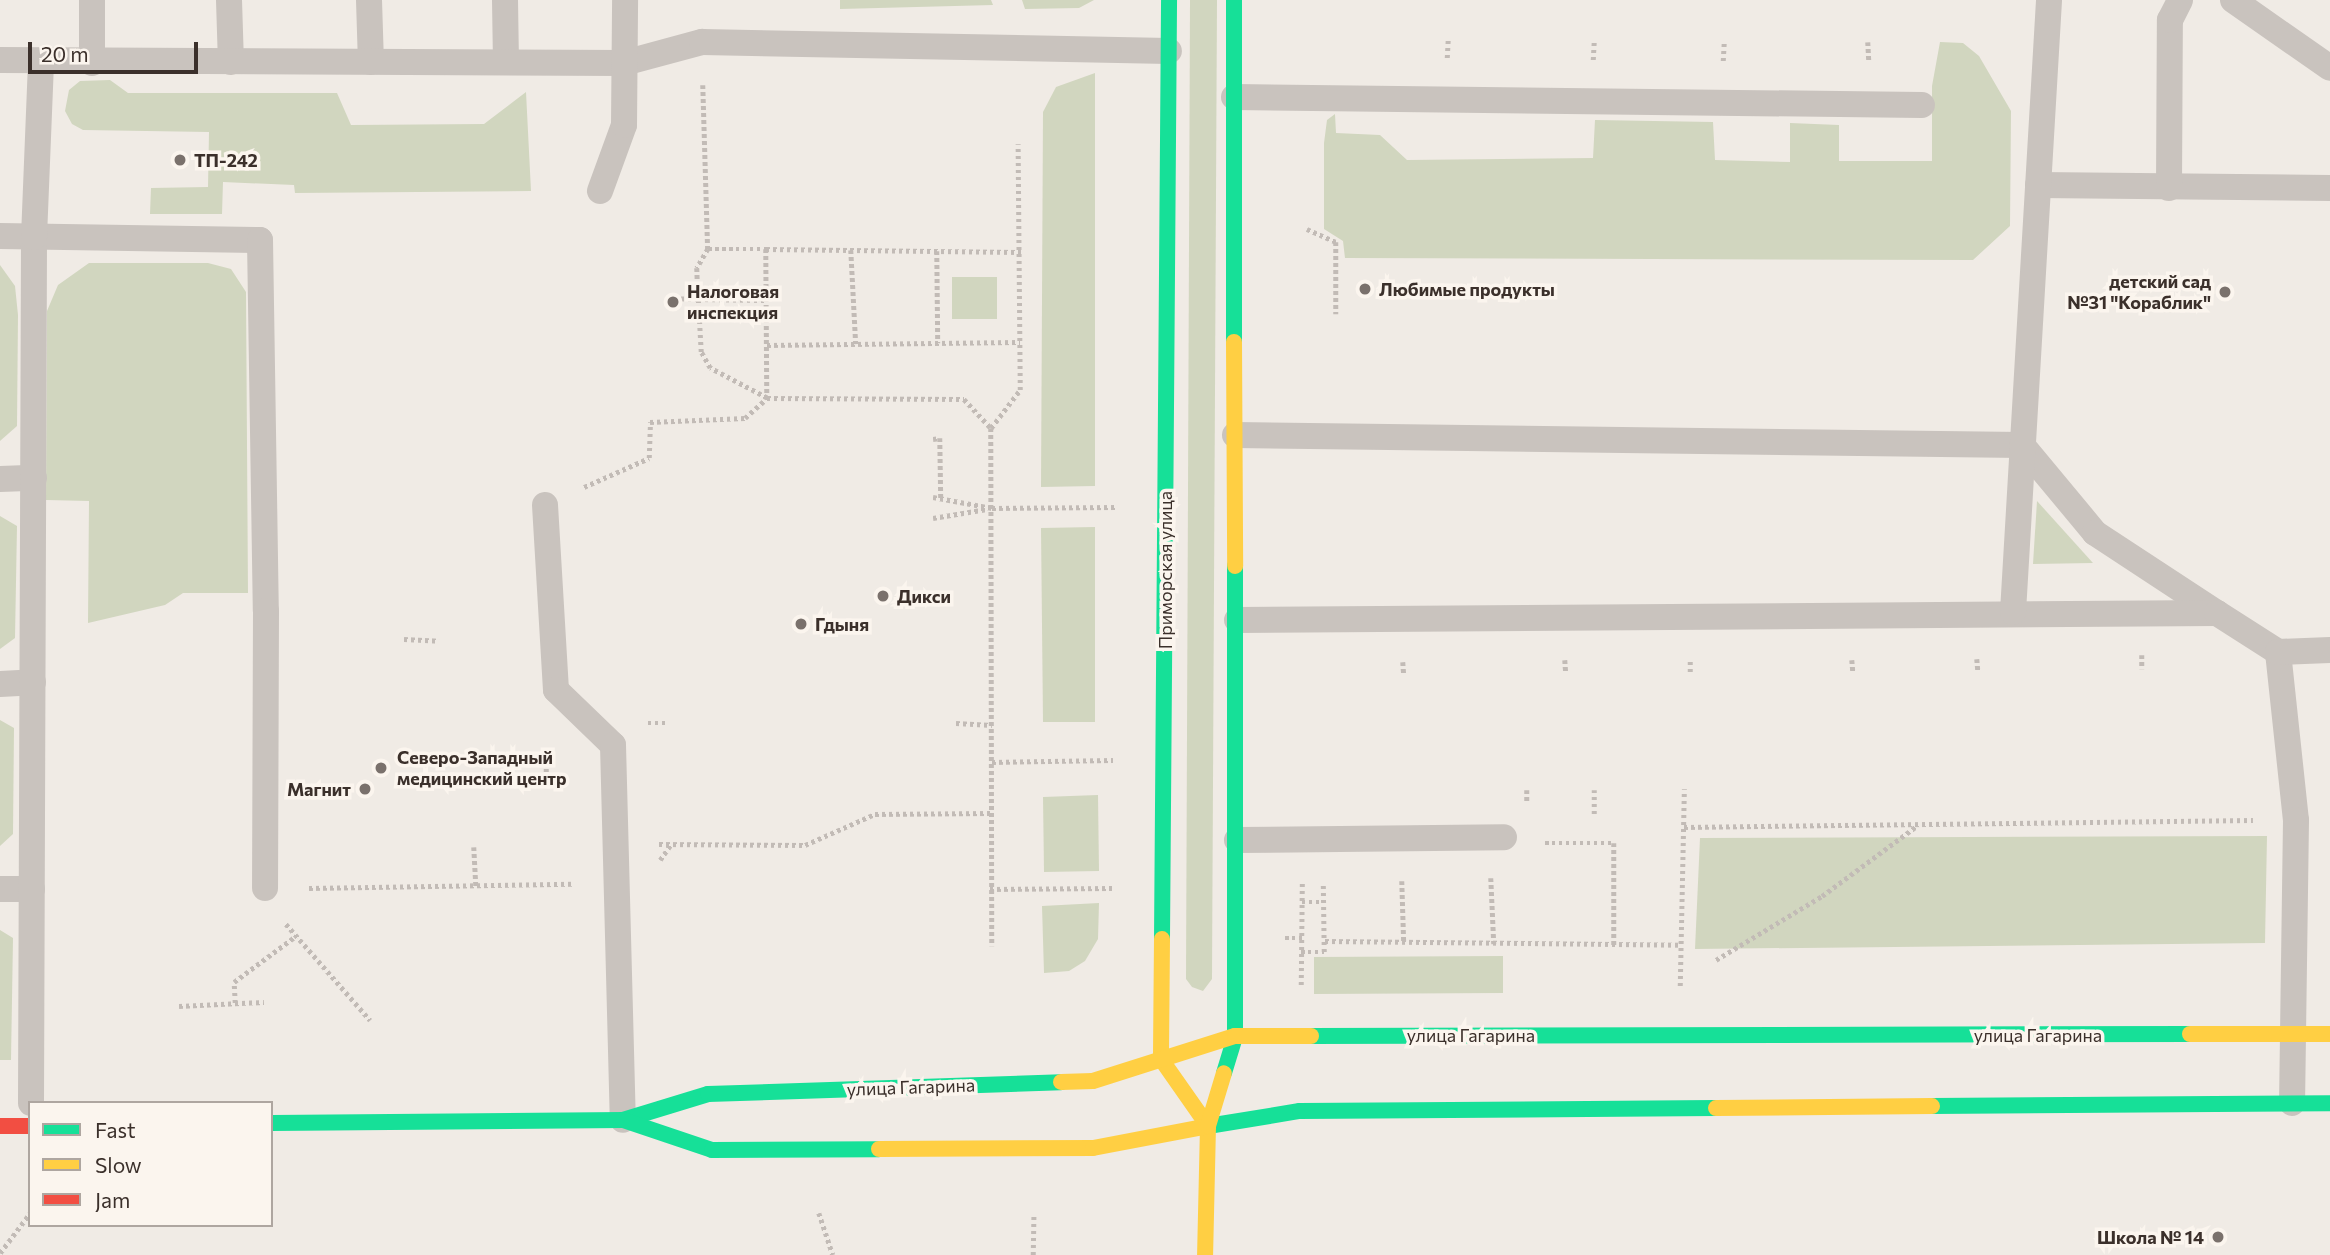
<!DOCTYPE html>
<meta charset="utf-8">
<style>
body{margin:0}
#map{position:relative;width:2330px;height:1255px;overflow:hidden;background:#f0ebe5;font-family:Commissioner,sans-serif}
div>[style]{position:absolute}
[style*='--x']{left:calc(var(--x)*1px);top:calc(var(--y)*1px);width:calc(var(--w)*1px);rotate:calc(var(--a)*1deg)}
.green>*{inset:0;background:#d1d6bf}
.path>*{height:4.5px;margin-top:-2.25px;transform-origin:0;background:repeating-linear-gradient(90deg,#c2bbb6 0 3.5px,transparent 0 7px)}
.lane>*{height:26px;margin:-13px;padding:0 13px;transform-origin:13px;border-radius:13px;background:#c9c3be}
.fast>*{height:16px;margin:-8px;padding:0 8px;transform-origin:8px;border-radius:8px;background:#16e098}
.slow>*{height:16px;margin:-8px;padding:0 8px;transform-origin:8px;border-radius:8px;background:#ffcf43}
.jam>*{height:16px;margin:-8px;padding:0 8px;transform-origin:8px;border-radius:8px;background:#f24e42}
.dots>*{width:19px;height:19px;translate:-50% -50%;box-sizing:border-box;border:4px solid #fbf5ee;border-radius:50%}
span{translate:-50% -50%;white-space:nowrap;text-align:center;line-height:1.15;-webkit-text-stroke:7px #fbf5ee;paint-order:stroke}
.poi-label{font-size:18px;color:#3b302b;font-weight:700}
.left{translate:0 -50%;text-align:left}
.right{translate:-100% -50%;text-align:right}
.street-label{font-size:18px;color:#3b302b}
.legend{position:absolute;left:28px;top:1101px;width:245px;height:126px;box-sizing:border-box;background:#fbf5ee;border:2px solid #aea6a0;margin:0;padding:9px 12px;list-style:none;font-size:21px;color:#3b302b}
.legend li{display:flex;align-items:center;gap:14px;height:35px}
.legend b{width:35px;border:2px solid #aea6a0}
.scale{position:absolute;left:28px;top:42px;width:170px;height:32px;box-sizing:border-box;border:4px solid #3b302b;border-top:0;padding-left:9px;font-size:21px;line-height:24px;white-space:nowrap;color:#3b302b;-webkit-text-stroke:5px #fbf5ee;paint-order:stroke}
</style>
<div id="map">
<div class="green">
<i style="clip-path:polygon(840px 0,991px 0,993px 5px,840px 9px)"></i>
<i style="clip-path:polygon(1022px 0,1094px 0,1079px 8px,1025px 9px)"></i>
<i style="clip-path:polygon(1190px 0,1217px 0,1212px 979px,1203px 991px,1192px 987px,1186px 979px)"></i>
<i style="clip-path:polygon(1940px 42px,1963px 43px,1979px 56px,2011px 111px,2010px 226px,1973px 260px,1345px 258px,1343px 241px,1324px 229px,1324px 143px,1327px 120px,1335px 114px,1336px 133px,1380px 135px,1407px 160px,1593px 158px,1595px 120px,1713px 122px,1715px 160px,1790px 162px,1790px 123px,1839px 125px,1839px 161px,1932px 161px,1932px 86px)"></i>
<i style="clip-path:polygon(1095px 73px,1095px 486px,1041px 487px,1043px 112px,1056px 87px)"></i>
<i style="clip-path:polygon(110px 80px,128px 93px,337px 93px,351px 125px,484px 124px,526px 92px,531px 191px,295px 193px,294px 185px,223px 182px,222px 214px,150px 214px,151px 188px,208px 187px,209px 132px,83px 130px,72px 124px,65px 111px,69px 90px,80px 81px)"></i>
<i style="clip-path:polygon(89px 263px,208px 263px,231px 269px,246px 292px,248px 593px,183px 593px,165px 605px,88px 623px,89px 501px,46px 500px,47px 311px,58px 285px)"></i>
<i style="clip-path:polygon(0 265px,15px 286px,18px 315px,17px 426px,0 441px)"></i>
<i style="clip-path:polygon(952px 277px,997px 277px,997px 319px,952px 319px)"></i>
<i style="clip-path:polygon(2037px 501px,2093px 563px,2033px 564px)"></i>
<i style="clip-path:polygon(0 516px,17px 526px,15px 638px,0 649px)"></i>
<i style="clip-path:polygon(1095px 527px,1095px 722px,1043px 722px,1041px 528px)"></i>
<i style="clip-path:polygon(0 720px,14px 728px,13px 834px,0 846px)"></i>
<i style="clip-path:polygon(1098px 795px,1099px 871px,1044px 872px,1043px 797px)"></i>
<i style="clip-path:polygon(2267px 836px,2265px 943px,1695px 949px,1700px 838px)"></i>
<i style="clip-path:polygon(1099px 903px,1098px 939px,1085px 961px,1069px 971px,1044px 973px,1042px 906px)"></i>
<i style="clip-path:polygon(0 930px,13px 938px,11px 1060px,0 1060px)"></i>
<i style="clip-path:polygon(1503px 956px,1503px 993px,1314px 994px,1314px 957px)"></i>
</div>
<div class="path">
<i style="--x:1868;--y:42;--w:20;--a:87"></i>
<i style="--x:1447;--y:58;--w:20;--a:-87"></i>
<i style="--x:1593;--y:60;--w:20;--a:-87"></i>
<i style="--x:1723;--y:61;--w:20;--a:-87"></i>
<i style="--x:703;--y:85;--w:164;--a:88.3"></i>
<i style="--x:708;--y:249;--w:22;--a:120"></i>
<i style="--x:697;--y:268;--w:31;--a:88"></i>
<i style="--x:698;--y:299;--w:69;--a:0.8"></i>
<i style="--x:1307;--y:229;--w:32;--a:24"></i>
<i style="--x:1336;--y:242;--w:72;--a:90"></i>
<i style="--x:708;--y:249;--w:58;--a:0"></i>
<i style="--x:766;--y:249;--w:149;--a:89.6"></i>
<i style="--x:767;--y:398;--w:197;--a:0.3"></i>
<i style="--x:964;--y:399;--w:40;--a:47"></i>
<i style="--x:991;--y:428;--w:518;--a:89.89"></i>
<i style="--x:766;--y:249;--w:255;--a:0.7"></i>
<i style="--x:851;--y:250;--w:94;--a:87"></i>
<i style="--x:937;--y:251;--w:92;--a:89.4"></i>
<i style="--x:767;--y:345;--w:253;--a:-0.7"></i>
<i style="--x:991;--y:428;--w:48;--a:-52.7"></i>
<i style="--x:1020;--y:390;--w:246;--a:-90.5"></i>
<i style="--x:933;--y:439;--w:7;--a:-8"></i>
<i style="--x:940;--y:438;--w:61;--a:89.1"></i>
<i style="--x:584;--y:487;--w:71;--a:-24"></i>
<i style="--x:649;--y:458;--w:36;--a:-88"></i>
<i style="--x:650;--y:422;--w:95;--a:-2.4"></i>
<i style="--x:745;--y:418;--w:30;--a:-42"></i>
<i style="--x:767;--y:398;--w:64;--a:-152.2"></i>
<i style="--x:710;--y:368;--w:18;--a:-119"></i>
<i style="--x:701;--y:352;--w:53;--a:-93.2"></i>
<i style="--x:698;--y:299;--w:18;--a:180"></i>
<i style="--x:933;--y:497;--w:60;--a:10.6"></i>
<i style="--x:992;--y:508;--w:125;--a:-0.5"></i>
<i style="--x:933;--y:518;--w:55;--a:-9.5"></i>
<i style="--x:404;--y:639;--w:35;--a:3"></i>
<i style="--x:2142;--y:655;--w:14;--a:90"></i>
<i style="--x:1977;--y:659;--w:11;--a:85"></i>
<i style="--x:1565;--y:660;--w:13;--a:86"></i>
<i style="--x:1852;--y:660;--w:11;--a:85"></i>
<i style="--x:1403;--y:662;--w:13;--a:86"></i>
<i style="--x:1690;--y:672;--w:13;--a:-90"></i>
<i style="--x:648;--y:723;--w:20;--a:0"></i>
<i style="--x:956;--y:723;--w:36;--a:3"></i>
<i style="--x:992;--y:762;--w:121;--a:-0.9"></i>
<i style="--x:546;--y:772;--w:21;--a:-90"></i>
<i style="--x:1527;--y:790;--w:11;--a:90"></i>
<i style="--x:1594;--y:814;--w:24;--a:-90"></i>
<i style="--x:1684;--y:827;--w:569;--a:-0.7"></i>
<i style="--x:1545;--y:843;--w:69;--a:0"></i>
<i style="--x:1614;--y:843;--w:102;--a:90"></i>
<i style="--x:659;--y:844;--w:146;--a:0.4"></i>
<i style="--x:805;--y:845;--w:77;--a:-23.9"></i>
<i style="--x:875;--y:814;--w:116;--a:-0.5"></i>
<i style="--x:474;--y:847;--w:39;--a:87"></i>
<i style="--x:660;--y:860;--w:19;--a:-55"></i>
<i style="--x:1491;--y:878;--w:66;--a:87.4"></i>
<i style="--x:1402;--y:881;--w:62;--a:88.2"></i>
<i style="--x:309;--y:888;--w:264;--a:-0.9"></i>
<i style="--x:990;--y:889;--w:122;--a:-0.5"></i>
<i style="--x:1302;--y:902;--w:21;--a:0"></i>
<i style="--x:286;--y:924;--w:128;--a:48.8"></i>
<i style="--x:1285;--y:938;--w:17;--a:0"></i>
<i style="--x:1325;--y:941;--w:356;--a:0.6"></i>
<i style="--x:1301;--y:952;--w:23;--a:0"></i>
<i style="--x:1324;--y:952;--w:70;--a:-90.8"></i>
<i style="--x:1716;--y:960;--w:124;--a:-31.1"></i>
<i style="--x:1822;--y:896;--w:119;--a:-36.5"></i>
<i style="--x:1301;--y:985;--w:103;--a:-89.4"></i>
<i style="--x:1680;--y:986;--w:197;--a:-88.8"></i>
<i style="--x:235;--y:1003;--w:21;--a:-93"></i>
<i style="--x:234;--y:982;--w:77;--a:-36.6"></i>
<i style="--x:179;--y:1006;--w:85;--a:-2.7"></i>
<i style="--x:819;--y:1213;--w:44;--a:71.6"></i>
<i style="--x:0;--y:1253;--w:50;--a:-53.1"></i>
<i style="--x:1033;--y:1255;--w:39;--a:-89"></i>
</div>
<div class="lane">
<i style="--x:229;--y:0;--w:62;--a:88.2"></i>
<i style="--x:369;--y:0;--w:62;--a:88.2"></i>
<i style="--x:505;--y:0;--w:61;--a:89.1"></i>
<i style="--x:2233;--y:0;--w:118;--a:35"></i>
<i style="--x:0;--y:60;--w:624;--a:0.28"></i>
<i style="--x:624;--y:63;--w:81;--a:-15.1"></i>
<i style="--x:702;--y:42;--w:467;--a:1.1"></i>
<i style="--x:92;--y:63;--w:63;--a:-90"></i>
<i style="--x:1234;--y:97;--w:688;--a:0.67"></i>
<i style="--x:2038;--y:185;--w:292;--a:0.6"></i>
<i style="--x:2169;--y:188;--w:168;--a:-89.7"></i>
<i style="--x:2170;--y:20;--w:22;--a:-63"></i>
<i style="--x:600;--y:191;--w:70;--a:-70"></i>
<i style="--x:624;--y:125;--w:125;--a:-89.5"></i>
<i style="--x:0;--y:236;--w:260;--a:0.9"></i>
<i style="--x:260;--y:240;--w:371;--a:89.1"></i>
<i style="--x:266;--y:611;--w:277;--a:90.2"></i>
<i style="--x:1235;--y:435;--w:787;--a:0.73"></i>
<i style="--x:2022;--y:445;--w:114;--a:50.3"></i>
<i style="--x:2095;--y:533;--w:146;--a:33.3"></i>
<i style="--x:2217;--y:613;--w:980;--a:179.59"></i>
<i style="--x:0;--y:479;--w:34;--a:-2"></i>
<i style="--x:545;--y:505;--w:185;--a:86.6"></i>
<i style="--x:556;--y:690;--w:79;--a:44"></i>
<i style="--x:613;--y:745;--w:375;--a:88.5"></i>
<i style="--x:2013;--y:612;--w:613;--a:-86.63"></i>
<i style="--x:2217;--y:613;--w:72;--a:32.6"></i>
<i style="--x:2278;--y:652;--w:169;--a:83.9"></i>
<i style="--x:2296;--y:820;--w:283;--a:90.8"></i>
<i style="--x:2278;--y:652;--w:52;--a:-2.2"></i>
<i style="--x:0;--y:684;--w:33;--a:-3"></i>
<i style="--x:1237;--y:840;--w:267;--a:-0.6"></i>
<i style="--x:0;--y:889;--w:32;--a:0"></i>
<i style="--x:31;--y:1103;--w:866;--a:-89.8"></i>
<i style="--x:34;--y:237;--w:174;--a:-87.7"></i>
</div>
<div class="fast">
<i style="--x:1234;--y:0;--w:342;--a:90"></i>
<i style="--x:1162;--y:939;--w:939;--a:-89.57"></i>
<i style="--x:1311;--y:1036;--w:879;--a:-0.13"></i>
<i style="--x:1224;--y:1073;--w:39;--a:-73"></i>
<i style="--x:1235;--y:1036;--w:470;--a:-90"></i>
<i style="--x:1932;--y:1106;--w:398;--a:-0.4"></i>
<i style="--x:623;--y:1120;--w:89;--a:-17"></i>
<i style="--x:708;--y:1094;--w:353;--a:-1.9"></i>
<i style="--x:271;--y:1123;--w:352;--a:-0.5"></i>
<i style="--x:623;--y:1120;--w:94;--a:18.6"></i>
<i style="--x:712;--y:1150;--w:167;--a:-0.3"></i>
<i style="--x:1208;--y:1126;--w:93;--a:-9.3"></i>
<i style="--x:1300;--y:1111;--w:416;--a:-0.4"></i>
</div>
<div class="slow">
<i style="--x:1234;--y:342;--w:224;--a:89.7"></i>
<i style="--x:1162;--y:939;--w:120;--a:90.5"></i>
<i style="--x:1161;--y:1059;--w:82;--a:55"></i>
<i style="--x:1208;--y:1126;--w:129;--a:91.3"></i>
<i style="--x:2190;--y:1034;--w:140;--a:0"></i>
<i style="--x:1061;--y:1082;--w:32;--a:-2"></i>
<i style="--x:1093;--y:1081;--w:149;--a:-17.6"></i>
<i style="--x:1235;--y:1036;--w:76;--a:0"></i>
<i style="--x:1716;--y:1108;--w:216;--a:-0.5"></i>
<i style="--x:879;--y:1149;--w:214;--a:-0.3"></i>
<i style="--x:1093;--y:1148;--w:117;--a:-10.8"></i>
<i style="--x:1208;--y:1126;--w:55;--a:-73.2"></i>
</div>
<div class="jam">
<i style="--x:0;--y:1126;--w:30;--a:0"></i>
</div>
<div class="dots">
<i style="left:180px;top:160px;background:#7a716c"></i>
<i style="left:1365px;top:289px;background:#7a716c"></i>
<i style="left:2225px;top:292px;background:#7a716c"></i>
<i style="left:673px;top:302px;background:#7a716c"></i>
<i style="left:883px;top:596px;background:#7a716c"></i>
<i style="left:801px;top:624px;background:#7a716c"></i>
<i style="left:381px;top:768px;background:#7a716c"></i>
<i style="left:365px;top:789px;background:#7a716c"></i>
<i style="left:2218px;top:1237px;background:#7a716c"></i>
</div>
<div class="poi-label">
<span class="left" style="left:194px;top:160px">ТП-242</span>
<span class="right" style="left:2211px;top:292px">детский сад<br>№31 "Кораблик"</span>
<span class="left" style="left:1379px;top:289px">Любимые продукты</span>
<span class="left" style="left:687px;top:302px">Налоговая<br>инспекция</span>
<span class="left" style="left:897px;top:596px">Дикси</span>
<span class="left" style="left:815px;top:624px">Гдыня</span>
<span class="left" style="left:397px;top:768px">Северо-Западный<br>медицинский центр</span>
<span class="right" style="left:351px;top:789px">Магнит</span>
<span class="right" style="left:2204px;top:1237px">Школа № 14</span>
</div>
<div class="street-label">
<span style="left:1165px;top:570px;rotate:-90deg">Приморская улица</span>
<span style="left:1471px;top:1035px">улица Гагарина</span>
<span style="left:2038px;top:1035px">улица Гагарина</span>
<span style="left:911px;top:1087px;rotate:-2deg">улица Гагарина</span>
</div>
<ul class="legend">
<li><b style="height:9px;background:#16e098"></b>Fast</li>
<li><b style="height:9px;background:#ffcf43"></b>Slow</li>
<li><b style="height:9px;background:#f24e42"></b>Jam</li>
</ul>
<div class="scale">20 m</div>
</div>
